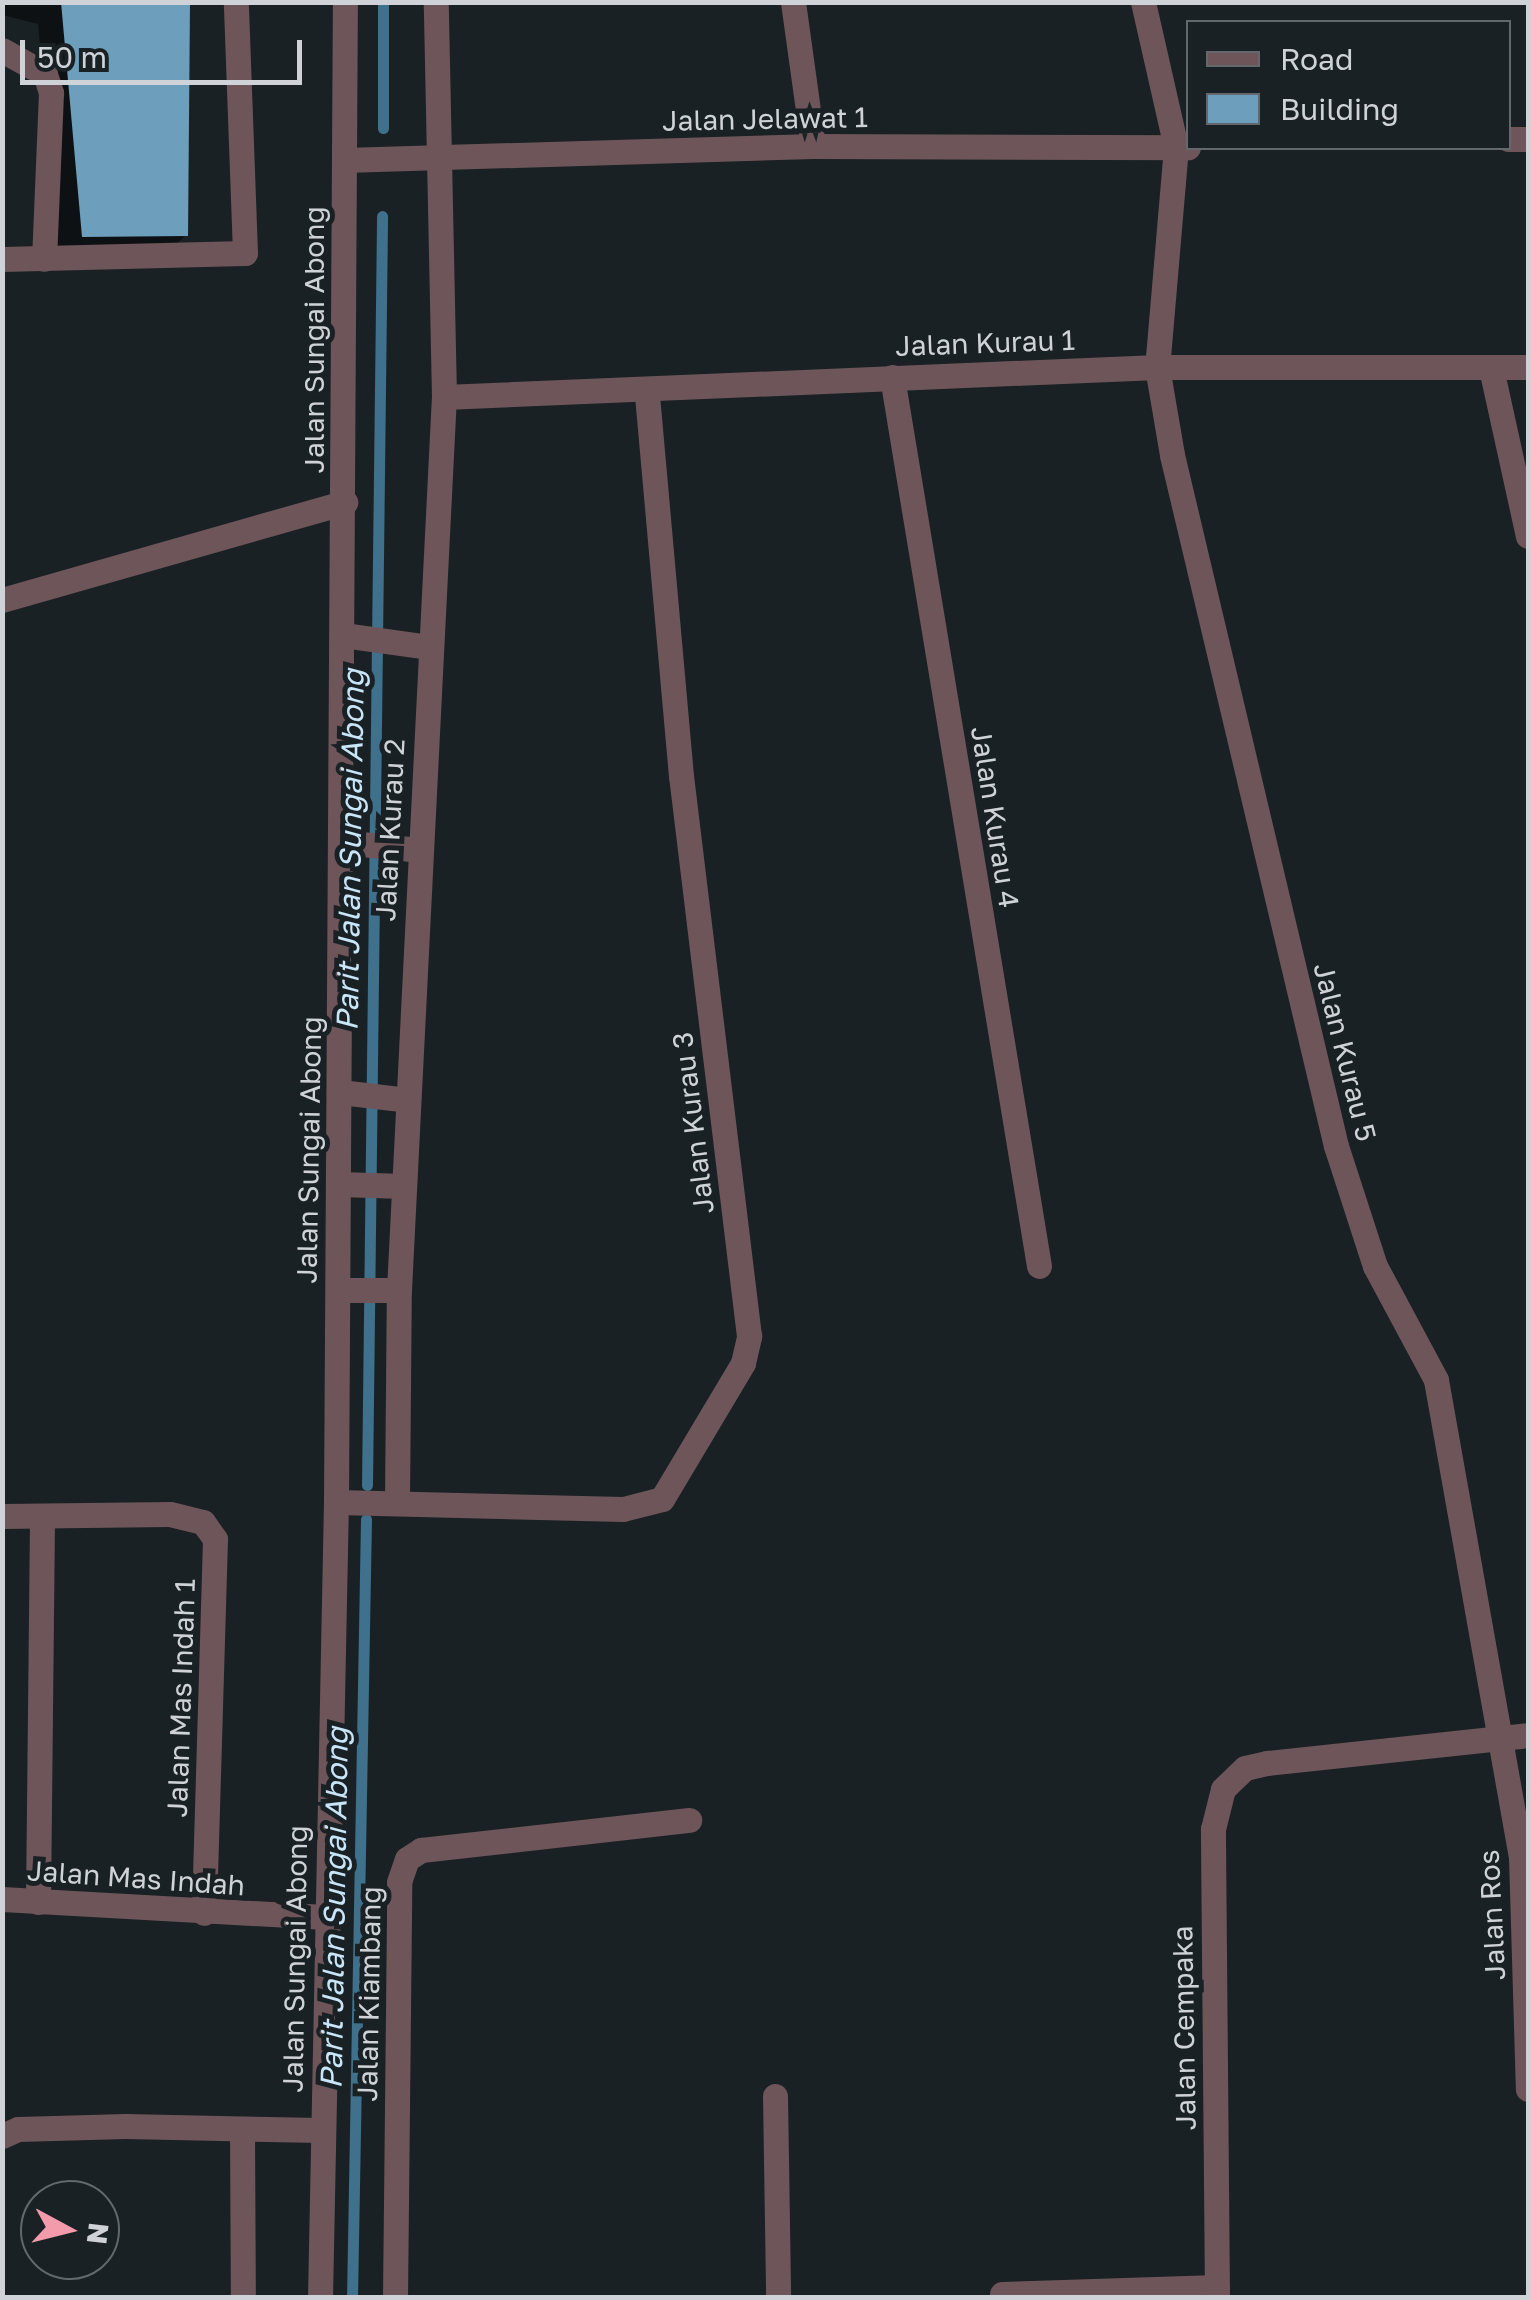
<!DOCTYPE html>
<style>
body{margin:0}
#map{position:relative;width:1531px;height:2300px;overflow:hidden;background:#192125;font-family:"Golos Text",sans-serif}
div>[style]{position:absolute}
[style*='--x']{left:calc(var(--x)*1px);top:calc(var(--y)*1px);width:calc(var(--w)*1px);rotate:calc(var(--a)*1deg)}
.shadow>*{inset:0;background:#0007}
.stream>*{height:11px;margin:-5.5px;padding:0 5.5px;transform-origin:5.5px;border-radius:5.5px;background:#3f708c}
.building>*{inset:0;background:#6d9ebc}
.minor>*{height:25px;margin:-12.5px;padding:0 12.5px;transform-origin:12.5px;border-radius:12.5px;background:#6d5559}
span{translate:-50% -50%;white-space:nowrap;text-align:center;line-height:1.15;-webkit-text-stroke:10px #192125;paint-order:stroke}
.street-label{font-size:28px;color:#cfd3d7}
.water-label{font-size:30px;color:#c9e6f9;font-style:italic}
.frame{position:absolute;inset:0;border:5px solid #cfd3d7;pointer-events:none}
.legend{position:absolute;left:1186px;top:20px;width:325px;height:130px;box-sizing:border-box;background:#192125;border:2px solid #62686c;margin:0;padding:12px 18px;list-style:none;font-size:30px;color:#cfd3d7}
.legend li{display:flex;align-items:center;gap:20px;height:50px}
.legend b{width:50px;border:2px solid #62686c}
.north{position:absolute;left:20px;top:2180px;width:100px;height:100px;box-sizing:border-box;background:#192125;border:2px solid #62686c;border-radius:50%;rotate:97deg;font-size:28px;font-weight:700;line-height:40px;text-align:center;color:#cfd3d7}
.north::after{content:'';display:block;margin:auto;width:35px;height:45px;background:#f39aab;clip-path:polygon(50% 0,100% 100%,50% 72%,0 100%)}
.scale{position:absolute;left:20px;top:40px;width:282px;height:45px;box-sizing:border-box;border:5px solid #cfd3d7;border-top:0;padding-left:12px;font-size:30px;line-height:35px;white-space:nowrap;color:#cfd3d7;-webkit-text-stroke:8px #192125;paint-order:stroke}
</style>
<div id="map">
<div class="shadow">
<i style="clip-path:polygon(2px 2px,187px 2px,186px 235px,162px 258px,59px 259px,38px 24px,2px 15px)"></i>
</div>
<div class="stream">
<i style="--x:383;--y:128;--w:126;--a:-90"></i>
<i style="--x:367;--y:1485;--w:1269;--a:-89.32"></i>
<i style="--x:352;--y:2298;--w:779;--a:-88.97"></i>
</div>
<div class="building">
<i style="clip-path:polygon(61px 2px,190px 2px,188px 236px,82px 237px)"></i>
</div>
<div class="minor">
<i style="--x:793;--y:2;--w:145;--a:82.1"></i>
<i style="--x:1143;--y:2;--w:149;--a:77.2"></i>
<i style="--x:1176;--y:147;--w:221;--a:94.9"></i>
<i style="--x:1157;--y:367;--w:89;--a:80.3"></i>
<i style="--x:1172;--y:455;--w:710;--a:76.65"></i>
<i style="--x:1336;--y:1146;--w:126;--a:72"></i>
<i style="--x:1375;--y:1266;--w:129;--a:61.8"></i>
<i style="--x:1436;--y:1380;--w:485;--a:79.9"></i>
<i style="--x:1521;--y:1857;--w:232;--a:88.3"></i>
<i style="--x:2;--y:50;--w:49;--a:29.2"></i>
<i style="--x:45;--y:74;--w:20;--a:72"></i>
<i style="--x:51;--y:93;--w:166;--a:92.4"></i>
<i style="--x:1508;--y:139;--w:20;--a:0"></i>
<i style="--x:344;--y:160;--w:469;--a:-1.7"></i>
<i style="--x:813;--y:146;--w:375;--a:0.2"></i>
<i style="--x:2;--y:259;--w:243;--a:-1.4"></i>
<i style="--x:245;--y:253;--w:251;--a:-92.1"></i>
<i style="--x:1491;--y:368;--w:172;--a:77.6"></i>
<i style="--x:892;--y:377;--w:901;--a:80.61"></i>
<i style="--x:444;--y:397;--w:714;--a:-2.41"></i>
<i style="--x:1157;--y:367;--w:371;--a:0"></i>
<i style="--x:2;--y:600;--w:357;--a:-15.9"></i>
<i style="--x:343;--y:635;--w:86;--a:8"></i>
<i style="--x:342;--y:842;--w:77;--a:5.9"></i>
<i style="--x:340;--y:1092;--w:68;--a:6.7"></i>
<i style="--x:339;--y:1184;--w:65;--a:1.8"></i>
<i style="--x:338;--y:1290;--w:61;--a:0"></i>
<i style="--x:336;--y:1502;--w:287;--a:1.4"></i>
<i style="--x:623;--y:1509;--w:40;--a:-14.4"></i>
<i style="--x:662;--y:1499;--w:158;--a:-59.2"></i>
<i style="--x:743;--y:1363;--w:28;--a:-77"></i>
<i style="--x:749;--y:1336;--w:564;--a:-96.92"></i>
<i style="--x:681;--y:776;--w:386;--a:-95.1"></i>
<i style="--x:397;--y:1502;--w:212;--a:-89.5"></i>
<i style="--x:399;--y:1290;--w:894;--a:-87.12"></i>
<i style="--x:444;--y:397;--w:395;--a:-91.2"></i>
<i style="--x:2;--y:1516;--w:168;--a:-0.7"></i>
<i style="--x:170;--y:1514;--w:34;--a:14"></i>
<i style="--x:203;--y:1522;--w:21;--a:55"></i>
<i style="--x:215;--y:1539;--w:374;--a:91.7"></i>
<i style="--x:2;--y:1899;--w:324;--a:3.2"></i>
<i style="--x:38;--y:1902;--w:385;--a:-89.4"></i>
<i style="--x:775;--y:2096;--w:202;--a:89.1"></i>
<i style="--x:242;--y:2130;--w:168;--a:89.7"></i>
<i style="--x:2;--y:2136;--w:17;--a:-24"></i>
<i style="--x:18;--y:2129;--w:107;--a:-1.6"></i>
<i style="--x:125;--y:2126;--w:196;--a:1.2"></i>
<i style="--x:1002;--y:2294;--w:215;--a:-1.9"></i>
<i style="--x:320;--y:2298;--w:796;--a:-88.85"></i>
<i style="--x:336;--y:1502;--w:1500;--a:-89.66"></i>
<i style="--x:395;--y:2298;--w:416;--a:-89.4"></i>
<i style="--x:399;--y:1882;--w:24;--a:-71"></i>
<i style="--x:407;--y:1859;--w:17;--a:-33"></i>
<i style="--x:421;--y:1850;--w:270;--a:-6.4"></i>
<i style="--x:1217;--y:2298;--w:469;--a:-90.5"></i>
<i style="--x:1213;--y:1829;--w:41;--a:-76"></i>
<i style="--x:1223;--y:1789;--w:30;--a:-44"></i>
<i style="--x:1245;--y:1768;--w:23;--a:-13"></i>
<i style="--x:1267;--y:1763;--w:262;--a:-6.1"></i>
</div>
<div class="street-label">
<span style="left:765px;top:119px;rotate:-1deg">Jalan Jelawat 1</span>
<span style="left:314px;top:340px;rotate:-90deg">Jalan Sungai Abong</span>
<span style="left:985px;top:343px;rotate:-2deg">Jalan Kurau 1</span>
<span style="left:995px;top:817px;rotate:81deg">Jalan Kurau 4</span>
<span style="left:390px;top:830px;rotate:-87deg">Jalan Kurau 2</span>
<span style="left:1345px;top:1052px;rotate:76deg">Jalan Kurau 5</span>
<span style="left:693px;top:1123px;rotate:-97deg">Jalan Kurau 3</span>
<span style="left:309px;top:1150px;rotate:-89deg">Jalan Sungai Abong</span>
<span style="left:181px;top:1698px;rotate:-88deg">Jalan Mas Indah 1</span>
<span style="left:136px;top:1878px;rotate:4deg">Jalan Mas Indah</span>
<span style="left:1492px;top:1915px;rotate:-93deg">Jalan Ros</span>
<span style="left:295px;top:1959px;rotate:-89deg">Jalan Sungai Abong</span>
<span style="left:369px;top:1994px;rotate:-89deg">Jalan Kiambang</span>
<span style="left:1184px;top:2028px;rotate:-91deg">Jalan Cempaka</span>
</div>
<div class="water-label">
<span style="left:350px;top:850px;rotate:-89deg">Parit Jalan Sungai Abong</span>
<span style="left:334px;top:1908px;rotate:-89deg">Parit Jalan Sungai Abong</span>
</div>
<div class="frame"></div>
<ul class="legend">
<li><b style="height:12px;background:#6d5559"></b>Road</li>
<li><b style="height:28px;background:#6d9ebc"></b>Building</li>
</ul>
<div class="north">N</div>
<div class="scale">50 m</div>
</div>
